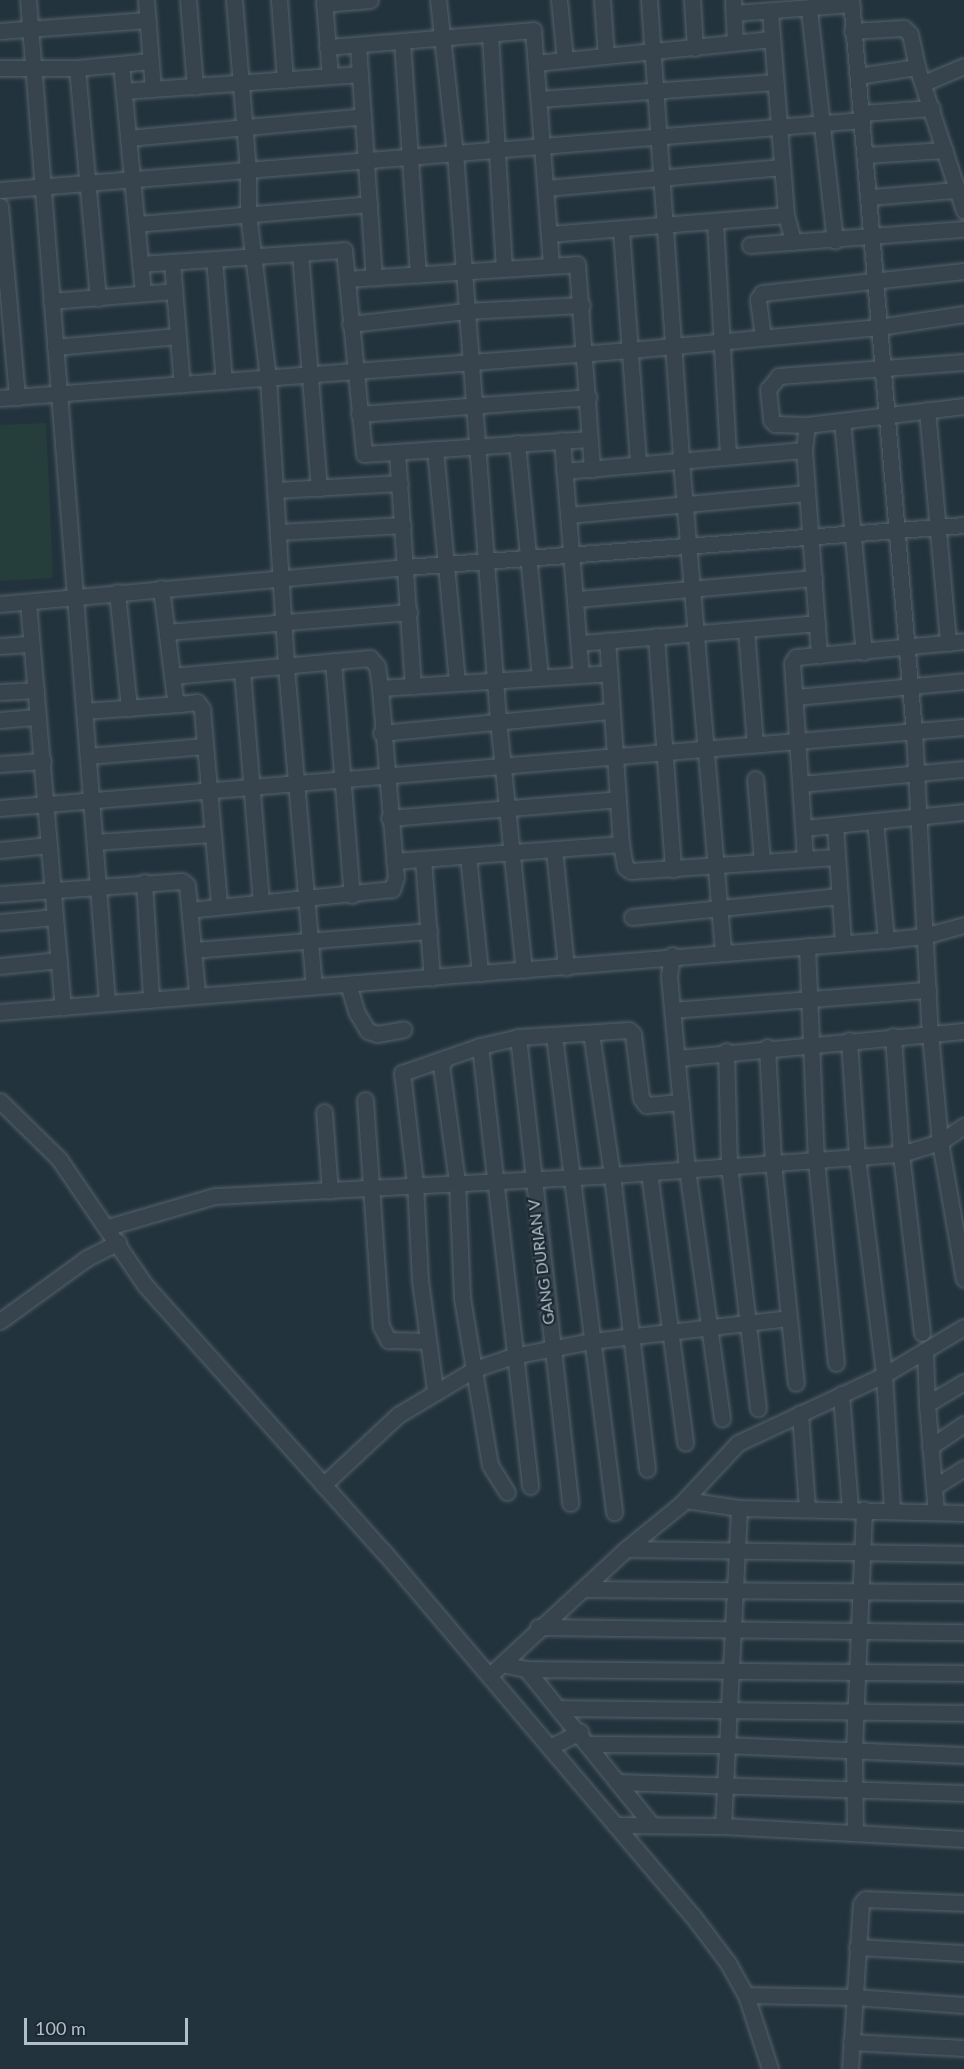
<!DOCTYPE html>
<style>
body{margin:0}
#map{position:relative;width:964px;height:2069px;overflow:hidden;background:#23333d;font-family:Lato,sans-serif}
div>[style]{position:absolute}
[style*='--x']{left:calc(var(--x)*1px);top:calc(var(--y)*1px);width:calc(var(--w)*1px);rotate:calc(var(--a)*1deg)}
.green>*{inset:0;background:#253e3c}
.roads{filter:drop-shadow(0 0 2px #55626b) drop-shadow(0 0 2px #55626b)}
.minor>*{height:15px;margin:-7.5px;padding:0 7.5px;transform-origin:7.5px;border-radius:7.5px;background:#37444d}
span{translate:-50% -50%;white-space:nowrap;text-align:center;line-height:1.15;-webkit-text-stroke:4.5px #1c2932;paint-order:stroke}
.street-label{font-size:16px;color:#b3bfc8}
.scale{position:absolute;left:24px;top:2018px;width:164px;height:27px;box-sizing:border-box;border:3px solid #b3bfc8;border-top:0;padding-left:8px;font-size:18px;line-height:21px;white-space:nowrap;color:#b3bfc8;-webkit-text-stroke:4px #1c2932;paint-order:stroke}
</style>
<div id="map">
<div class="green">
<i style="clip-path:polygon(46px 423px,53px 578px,0 581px,0 425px)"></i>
</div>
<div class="roads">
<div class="minor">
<i style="--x:28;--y:0;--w:1004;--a:85.49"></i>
<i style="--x:146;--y:0;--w:89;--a:85.5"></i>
<i style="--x:188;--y:0;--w:87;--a:85.4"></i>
<i style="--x:234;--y:0;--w:170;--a:85.3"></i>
<i style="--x:248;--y:169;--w:44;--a:90"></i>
<i style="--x:248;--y:213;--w:166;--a:83.1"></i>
<i style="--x:268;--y:378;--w:290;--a:86.4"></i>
<i style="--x:286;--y:667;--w:320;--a:85"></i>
<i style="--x:279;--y:0;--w:80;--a:85.7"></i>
<i style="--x:324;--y:0;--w:76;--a:85.5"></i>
<i style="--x:438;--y:0;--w:154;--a:83.7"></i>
<i style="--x:455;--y:153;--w:569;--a:85.66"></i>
<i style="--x:498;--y:720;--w:251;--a:84.1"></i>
<i style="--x:559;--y:0;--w:60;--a:84.3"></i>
<i style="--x:602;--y:0;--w:56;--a:85.9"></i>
<i style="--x:649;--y:0;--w:462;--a:86"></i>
<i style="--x:681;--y:461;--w:494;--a:85.1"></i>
<i style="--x:692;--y:0;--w:48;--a:86.4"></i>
<i style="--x:733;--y:0;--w:42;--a:87.3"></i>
<i style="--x:851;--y:0;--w:735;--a:85.08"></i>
<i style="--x:914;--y:732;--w:301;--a:87"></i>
<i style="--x:930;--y:1033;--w:109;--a:84.8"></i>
<i style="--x:940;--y:1142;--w:139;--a:80.1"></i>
<i style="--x:324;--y:4;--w:46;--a:-5"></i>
<i style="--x:809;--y:10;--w:232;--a:83.6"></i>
<i style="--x:770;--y:11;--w:205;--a:85.5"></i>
<i style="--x:786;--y:215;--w:28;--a:75"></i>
<i style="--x:734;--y:13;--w:118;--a:-4.4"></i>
<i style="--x:0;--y:31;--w:148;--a:-4.3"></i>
<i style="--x:852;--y:31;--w:52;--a:-3.3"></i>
<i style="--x:904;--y:28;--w:8;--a:45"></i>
<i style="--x:910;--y:34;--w:34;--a:78"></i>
<i style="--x:490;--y:34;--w:233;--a:86.6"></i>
<i style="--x:402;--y:41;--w:234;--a:86.1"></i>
<i style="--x:358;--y:45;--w:233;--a:86.1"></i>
<i style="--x:327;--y:47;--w:207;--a:-4.7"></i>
<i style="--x:533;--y:30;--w:234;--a:85.6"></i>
<i style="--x:536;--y:63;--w:237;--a:-5.8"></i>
<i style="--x:121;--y:64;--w:230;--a:84.5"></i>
<i style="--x:0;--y:68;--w:77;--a:0"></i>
<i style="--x:77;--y:68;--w:74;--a:-5.4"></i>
<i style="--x:77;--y:68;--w:231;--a:84.8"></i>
<i style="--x:858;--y:76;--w:60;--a:-8.7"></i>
<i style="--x:917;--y:67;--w:151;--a:71.9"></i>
<i style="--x:924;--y:83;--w:43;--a:-23"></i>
<i style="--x:124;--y:91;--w:237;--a:-4.1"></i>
<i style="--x:539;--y:99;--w:237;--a:-4.1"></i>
<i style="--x:862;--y:113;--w:70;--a:-4.1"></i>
<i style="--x:128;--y:138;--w:236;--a:-5.3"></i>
<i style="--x:866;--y:155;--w:79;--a:-3.6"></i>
<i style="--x:546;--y:188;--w:237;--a:-5.1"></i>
<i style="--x:0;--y:190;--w:865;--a:-4.64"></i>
<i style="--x:871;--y:197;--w:86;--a:-4.7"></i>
<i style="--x:0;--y:206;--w:192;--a:84.9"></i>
<i style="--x:715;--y:222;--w:233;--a:86.8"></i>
<i style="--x:137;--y:224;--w:233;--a:-4.9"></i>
<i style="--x:621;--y:230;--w:235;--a:85.8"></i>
<i style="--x:549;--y:234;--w:238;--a:-4.6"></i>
<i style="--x:750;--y:245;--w:215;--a:-4.3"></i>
<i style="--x:300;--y:253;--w:236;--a:85.4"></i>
<i style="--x:214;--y:259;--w:123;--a:85.4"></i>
<i style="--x:172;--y:262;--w:123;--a:85.4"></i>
<i style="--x:140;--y:264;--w:204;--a:-3.9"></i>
<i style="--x:344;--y:250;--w:205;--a:84.4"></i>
<i style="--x:364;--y:454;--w:226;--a:-3.8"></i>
<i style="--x:347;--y:279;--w:230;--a:-3.7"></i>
<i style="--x:577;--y:264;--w:206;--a:85.8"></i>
<i style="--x:51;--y:301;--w:123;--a:-4.6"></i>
<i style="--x:350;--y:324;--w:117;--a:-6.4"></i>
<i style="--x:466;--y:311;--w:116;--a:-3"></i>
<i style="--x:763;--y:336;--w:37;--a:-98"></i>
<i style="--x:758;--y:299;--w:7;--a:-56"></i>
<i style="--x:762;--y:293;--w:203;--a:-6.2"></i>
<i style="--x:55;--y:347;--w:123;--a:-5.1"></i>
<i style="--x:964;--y:362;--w:186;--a:175.7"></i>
<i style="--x:779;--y:376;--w:17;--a:130"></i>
<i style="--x:768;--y:389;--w:31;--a:84"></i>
<i style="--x:771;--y:420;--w:6;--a:45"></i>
<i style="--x:775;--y:424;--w:32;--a:2"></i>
<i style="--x:807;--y:425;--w:158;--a:-6.9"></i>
<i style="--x:0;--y:398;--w:632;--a:-4.36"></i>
<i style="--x:630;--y:350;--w:250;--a:-5.3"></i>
<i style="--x:879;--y:327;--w:86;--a:-8.7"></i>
<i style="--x:927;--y:410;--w:234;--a:84.8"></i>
<i style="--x:359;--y:414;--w:230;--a:-4.2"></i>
<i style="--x:842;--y:421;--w:232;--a:84.6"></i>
<i style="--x:807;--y:425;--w:25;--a:97"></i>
<i style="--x:804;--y:450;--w:206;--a:85.8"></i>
<i style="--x:562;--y:440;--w:235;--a:85.4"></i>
<i style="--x:517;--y:443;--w:235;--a:84.4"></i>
<i style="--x:435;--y:449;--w:234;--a:84.6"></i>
<i style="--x:397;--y:452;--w:235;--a:86.1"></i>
<i style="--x:564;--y:471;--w:241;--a:-5"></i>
<i style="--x:276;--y:490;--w:124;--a:-3.2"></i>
<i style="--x:569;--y:515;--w:238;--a:-5.3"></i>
<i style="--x:279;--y:532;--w:124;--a:-3.2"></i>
<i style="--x:161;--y:588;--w:112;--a:82.8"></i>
<i style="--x:175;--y:699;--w:7;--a:45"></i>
<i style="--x:180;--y:704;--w:17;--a:-7"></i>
<i style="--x:197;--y:702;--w:9;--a:54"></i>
<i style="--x:202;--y:709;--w:197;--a:85"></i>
<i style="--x:117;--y:592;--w:117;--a:84.1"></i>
<i style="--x:577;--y:599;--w:238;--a:-5.1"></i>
<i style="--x:28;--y:602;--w:407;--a:85.1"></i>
<i style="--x:0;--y:604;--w:408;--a:-5.2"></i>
<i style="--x:406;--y:567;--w:560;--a:-4.3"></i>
<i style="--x:746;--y:630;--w:114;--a:85.5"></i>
<i style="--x:167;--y:632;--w:243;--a:-4.7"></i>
<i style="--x:656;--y:636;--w:234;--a:85.8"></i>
<i style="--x:580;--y:643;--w:238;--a:-4.8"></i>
<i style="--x:0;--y:646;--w:31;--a:-4"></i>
<i style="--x:333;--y:661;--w:235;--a:85.4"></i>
<i style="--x:242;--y:671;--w:232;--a:85.3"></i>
<i style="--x:172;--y:676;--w:199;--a:-5.2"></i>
<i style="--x:370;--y:658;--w:11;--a:49"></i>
<i style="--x:377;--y:666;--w:22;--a:82"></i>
<i style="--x:380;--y:688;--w:190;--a:85.2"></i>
<i style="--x:396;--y:877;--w:13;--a:108"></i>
<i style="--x:392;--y:889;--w:203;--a:174.1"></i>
<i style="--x:380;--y:688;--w:230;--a:-3.7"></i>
<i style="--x:0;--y:692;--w:36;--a:-3"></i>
<i style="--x:796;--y:697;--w:169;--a:-5.4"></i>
<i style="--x:84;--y:711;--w:96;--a:-4.2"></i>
<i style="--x:0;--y:720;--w:38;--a:-5"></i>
<i style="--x:381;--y:733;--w:231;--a:-5.5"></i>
<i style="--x:88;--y:756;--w:117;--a:-4.9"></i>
<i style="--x:0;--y:764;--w:43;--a:-4"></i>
<i style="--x:755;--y:779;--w:82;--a:85.1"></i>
<i style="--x:801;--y:784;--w:164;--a:-5.3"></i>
<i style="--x:0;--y:808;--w:967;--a:-4.8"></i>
<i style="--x:389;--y:818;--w:230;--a:-4.7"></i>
<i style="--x:875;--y:821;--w:120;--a:84.7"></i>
<i style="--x:835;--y:825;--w:118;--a:86.1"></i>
<i style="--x:804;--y:828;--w:161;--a:-5.7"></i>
<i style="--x:95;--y:842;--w:116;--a:-3.9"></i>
<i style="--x:621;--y:844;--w:23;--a:80"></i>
<i style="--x:625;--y:867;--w:7;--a:34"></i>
<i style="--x:631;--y:871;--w:205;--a:-3.9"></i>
<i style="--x:0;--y:850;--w:49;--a:-5.8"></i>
<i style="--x:554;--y:850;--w:118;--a:84.1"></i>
<i style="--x:468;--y:856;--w:118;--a:84.1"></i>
<i style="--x:805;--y:858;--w:195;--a:-93.8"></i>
<i style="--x:792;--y:663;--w:7;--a:-56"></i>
<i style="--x:796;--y:657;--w:169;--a:-5.4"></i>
<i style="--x:423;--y:859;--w:119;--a:85.7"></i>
<i style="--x:394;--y:861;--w:228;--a:-4.3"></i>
<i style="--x:621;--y:844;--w:204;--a:-93.9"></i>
<i style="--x:144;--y:882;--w:115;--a:86.5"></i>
<i style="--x:0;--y:894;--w:182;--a:-4.1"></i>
<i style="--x:182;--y:881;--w:6;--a:39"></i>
<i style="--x:187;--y:885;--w:108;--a:84.7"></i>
<i style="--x:632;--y:917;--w:208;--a:-5.8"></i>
<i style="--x:0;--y:922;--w:55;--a:-5.2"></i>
<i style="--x:807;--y:946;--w:214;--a:87.6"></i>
<i style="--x:816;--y:1160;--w:204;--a:84.4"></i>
<i style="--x:193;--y:950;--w:237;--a:-4.6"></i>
<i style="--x:672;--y:955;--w:21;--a:98"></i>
<i style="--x:669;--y:976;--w:194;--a:84.7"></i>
<i style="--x:687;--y:1169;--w:252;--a:82"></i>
<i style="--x:0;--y:966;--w:59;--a:-5.8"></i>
<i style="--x:348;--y:984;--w:30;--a:73"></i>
<i style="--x:357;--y:1013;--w:21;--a:59"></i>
<i style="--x:368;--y:1031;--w:9;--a:18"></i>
<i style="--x:377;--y:1034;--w:27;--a:-10"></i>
<i style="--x:672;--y:1010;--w:257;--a:-4.5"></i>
<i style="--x:0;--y:1012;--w:889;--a:-4.65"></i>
<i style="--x:886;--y:940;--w:38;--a:-6"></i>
<i style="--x:924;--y:936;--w:41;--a:-15.4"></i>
<i style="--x:591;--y:1033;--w:144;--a:81.6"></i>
<i style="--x:612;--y:1175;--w:296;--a:83.2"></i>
<i style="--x:554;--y:1036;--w:480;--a:82.8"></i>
<i style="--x:893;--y:1036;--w:118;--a:86.1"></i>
<i style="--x:901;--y:1154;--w:180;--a:83.3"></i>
<i style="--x:518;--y:1037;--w:469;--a:83.6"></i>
<i style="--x:849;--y:1040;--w:117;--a:86.1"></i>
<i style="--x:857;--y:1157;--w:220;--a:82.9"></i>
<i style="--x:884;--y:1375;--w:135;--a:86.6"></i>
<i style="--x:480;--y:1046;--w:443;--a:83.5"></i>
<i style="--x:767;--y:1047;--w:115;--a:87"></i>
<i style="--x:773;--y:1162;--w:222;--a:84.1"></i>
<i style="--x:726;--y:1051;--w:114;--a:88.5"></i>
<i style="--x:729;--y:1165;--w:245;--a:83.2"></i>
<i style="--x:446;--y:1058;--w:9;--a:126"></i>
<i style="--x:441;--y:1065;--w:118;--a:82.2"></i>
<i style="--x:457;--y:1182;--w:116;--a:87.5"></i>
<i style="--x:462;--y:1298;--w:169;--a:80.5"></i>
<i style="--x:490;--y:1465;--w:32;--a:58"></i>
<i style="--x:677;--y:1058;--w:288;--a:-5.4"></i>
<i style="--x:365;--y:1100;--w:227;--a:86"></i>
<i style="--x:381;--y:1326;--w:16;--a:63"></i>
<i style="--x:388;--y:1340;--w:40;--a:1.4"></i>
<i style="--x:0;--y:1101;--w:83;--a:44.5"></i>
<i style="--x:59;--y:1159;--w:153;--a:55.7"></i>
<i style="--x:145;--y:1285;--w:358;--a:48.2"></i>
<i style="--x:384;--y:1552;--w:476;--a:49.7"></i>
<i style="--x:692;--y:1915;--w:60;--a:53.1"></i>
<i style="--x:728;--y:1963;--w:37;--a:61"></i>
<i style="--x:746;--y:1995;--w:78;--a:72"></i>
<i style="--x:324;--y:1112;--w:79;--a:85.7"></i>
<i style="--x:649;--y:1172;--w:273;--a:82.4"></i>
<i style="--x:108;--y:1227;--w:111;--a:-16.2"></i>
<i style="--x:215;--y:1196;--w:398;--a:-3"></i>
<i style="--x:612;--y:1175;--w:290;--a:-4.2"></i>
<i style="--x:901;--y:1154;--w:41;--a:-17.1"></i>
<i style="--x:940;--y:1142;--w:29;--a:-34"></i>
<i style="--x:0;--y:1321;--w:107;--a:-35.9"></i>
<i style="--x:87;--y:1258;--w:35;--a:-27"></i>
<i style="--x:925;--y:1353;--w:51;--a:87.8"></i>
<i style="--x:435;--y:1390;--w:110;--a:-97.8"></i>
<i style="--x:420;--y:1281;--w:98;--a:-92.9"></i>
<i style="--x:415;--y:1183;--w:111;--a:-96.7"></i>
<i style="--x:402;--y:1073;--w:83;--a:-19.1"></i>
<i style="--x:480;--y:1046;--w:39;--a:-13"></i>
<i style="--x:518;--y:1037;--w:111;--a:-3.6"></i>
<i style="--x:629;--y:1030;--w:6;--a:45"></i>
<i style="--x:633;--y:1034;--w:64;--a:82.9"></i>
<i style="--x:641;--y:1098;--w:9;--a:54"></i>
<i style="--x:646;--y:1105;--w:35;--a:-5"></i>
<i style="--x:841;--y:1394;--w:115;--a:85.5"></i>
<i style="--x:800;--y:1413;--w:96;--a:85.8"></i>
<i style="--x:930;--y:1447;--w:41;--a:-34.1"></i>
<i style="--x:323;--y:1485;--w:103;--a:-43"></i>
<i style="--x:398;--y:1415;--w:90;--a:-30.9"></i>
<i style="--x:475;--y:1369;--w:40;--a:-18.9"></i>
<i style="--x:513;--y:1356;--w:79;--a:-10.9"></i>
<i style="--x:591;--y:1341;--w:199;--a:-6.6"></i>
<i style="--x:934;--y:1487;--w:36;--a:-32"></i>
<i style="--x:685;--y:1500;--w:55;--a:8.4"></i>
<i style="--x:739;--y:1508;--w:225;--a:1.3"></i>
<i style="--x:936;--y:1512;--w:108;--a:-94.8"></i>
<i style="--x:927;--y:1404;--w:43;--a:-30.7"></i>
<i style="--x:626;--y:1549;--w:338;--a:0.8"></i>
<i style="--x:583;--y:1589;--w:381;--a:0.5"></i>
<i style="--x:538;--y:1627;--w:426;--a:0.7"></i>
<i style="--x:502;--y:1664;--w:25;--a:12"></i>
<i style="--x:526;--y:1669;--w:438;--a:0.5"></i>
<i style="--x:526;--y:1669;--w:199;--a:51.1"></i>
<i style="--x:490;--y:1675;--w:185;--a:-42.8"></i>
<i style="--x:626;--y:1549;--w:70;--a:-39.2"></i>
<i style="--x:680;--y:1505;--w:85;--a:-46.9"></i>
<i style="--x:738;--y:1443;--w:161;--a:-25"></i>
<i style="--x:884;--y:1375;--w:93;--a:-31"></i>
<i style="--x:561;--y:1708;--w:403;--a:0.7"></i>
<i style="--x:589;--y:1744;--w:135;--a:0.4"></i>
<i style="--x:724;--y:1745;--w:240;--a:2.4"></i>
<i style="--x:550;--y:1747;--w:34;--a:-27"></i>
<i style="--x:617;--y:1782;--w:347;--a:1.8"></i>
<i style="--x:615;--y:1825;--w:108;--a:0.5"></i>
<i style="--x:723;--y:1826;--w:241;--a:3.1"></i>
<i style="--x:723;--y:1826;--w:318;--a:-87.1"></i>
<i style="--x:855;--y:1833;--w:84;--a:-90.7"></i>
<i style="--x:854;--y:1749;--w:240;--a:-87.6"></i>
<i style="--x:857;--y:1947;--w:107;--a:3.2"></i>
<i style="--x:746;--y:1995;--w:109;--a:1.1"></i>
<i style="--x:855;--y:1997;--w:109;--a:4.2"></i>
<i style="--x:851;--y:2042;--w:113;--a:3"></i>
<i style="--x:850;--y:2069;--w:165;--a:-86.2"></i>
<i style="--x:861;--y:1904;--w:6;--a:-51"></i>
<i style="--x:865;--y:1899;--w:99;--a:2.3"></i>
</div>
</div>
<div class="street-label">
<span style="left:541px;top:1262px;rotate:-97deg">GANG DURIAN V</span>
</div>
<div class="scale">100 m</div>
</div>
